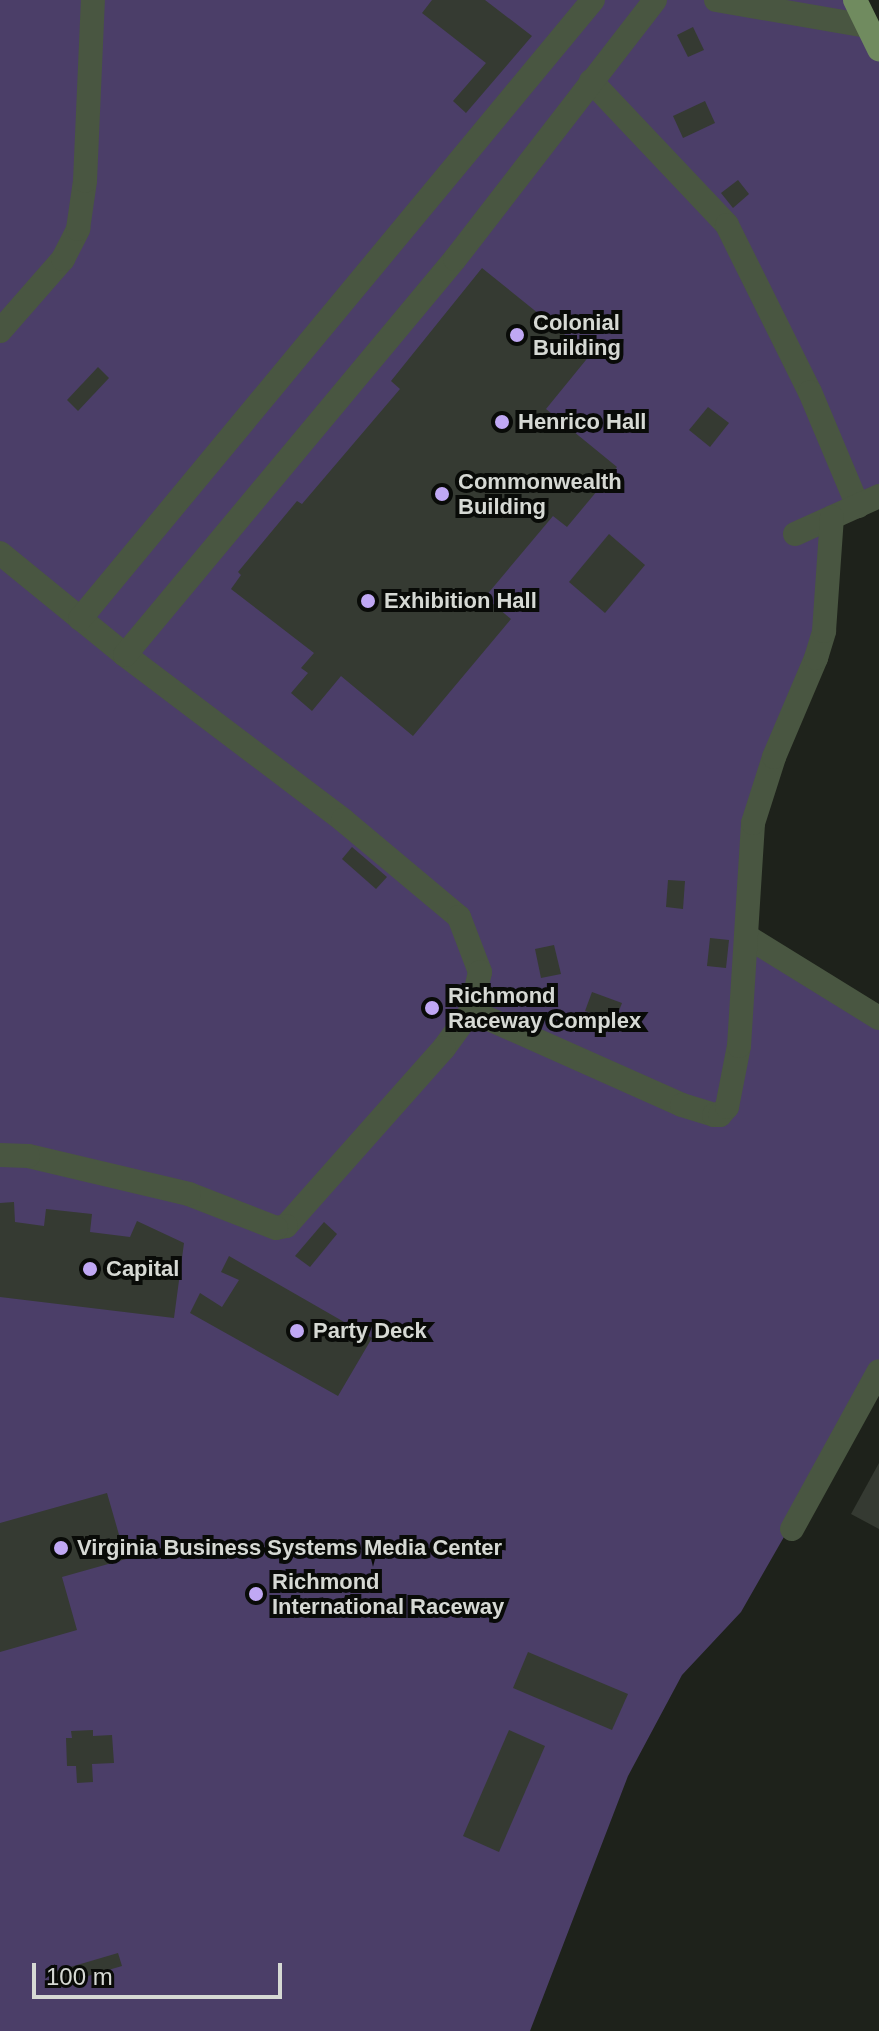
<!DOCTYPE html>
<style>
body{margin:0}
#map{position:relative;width:879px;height:2031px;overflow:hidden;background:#1e221b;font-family:Helvetica,sans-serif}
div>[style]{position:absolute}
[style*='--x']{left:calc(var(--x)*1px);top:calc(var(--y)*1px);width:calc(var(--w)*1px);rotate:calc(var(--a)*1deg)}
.green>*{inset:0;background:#4b3e68}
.building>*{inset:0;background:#353a32}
.minor>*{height:24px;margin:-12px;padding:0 12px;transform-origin:12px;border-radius:12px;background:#495641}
.major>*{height:24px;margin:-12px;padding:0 12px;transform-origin:12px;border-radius:12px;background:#708b5f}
.dots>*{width:22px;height:22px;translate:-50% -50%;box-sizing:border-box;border:4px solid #090b08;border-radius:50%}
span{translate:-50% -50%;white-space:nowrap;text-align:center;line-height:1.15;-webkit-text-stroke:8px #090b08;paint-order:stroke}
.poi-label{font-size:22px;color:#d6d9d4;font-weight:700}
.left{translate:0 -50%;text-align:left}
.scale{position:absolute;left:32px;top:1963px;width:250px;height:36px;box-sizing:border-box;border:4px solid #d6d9d4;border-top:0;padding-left:10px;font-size:24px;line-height:28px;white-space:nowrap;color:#d6d9d4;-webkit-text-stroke:6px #090b08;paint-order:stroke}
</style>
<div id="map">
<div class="green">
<i style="clip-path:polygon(0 0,855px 0,879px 49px,879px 496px,832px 518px,823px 614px,774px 757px,746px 935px,879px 1018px,879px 1371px,741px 1612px,682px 1675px,628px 1776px,530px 2031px,0 2031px)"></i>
</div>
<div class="building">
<i style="clip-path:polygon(432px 0,485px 0,532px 36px,466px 113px,453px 101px,486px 63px,422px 13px)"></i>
<i style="clip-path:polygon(693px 27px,704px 50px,688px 57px,677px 35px)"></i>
<i style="clip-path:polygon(705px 101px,715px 123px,683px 138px,673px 116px)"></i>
<i style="clip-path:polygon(738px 180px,749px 194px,733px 208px,721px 193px)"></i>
<i style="clip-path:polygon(482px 268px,590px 355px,546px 409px,617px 467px,567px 527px,553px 516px,485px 597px,511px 619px,413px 736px,341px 676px,312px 711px,291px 693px,308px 673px,301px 668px,314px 653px,231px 589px,241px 575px,238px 572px,297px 501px,302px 504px,400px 389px,391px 381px)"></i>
<i style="clip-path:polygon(98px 367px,109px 378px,78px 411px,67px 400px)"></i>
<i style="clip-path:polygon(708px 407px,729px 423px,710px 447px,689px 430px)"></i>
<i style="clip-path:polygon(609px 534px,645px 565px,605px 613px,569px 582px)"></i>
<i style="clip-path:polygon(352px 847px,387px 877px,376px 889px,342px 859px)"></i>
<i style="clip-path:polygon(668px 880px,685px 881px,683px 909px,666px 907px)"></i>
<i style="clip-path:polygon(710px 938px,729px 940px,726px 968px,707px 966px)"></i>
<i style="clip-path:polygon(554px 945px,561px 974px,541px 978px,535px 949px)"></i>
<i style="clip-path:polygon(592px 992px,622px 1003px,615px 1021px,585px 1011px)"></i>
<i style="clip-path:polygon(14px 1202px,15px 1222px,44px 1226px,46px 1209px,92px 1214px,90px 1232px,130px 1237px,137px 1221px,184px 1243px,174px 1318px,0 1297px,0 1203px)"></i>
<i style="clip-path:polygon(324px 1222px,337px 1234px,310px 1267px,295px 1256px)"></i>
<i style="clip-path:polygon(229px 1256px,372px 1338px,338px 1396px,190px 1313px,200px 1293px,222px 1307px,239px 1280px,221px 1272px)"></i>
<i style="clip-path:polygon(879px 1463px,879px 1529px,851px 1514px)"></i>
<i style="clip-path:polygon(107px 1493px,126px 1559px,62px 1577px,77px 1630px,0 1652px,0 1523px)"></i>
<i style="clip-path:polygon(528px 1652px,628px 1694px,612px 1730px,513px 1688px)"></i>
<i style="clip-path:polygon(93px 1730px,93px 1736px,112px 1735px,114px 1763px,92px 1764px,93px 1782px,77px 1783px,76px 1766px,67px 1766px,66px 1738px,72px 1738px,71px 1731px)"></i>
<i style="clip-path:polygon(509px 1730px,545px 1746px,499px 1852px,463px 1836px)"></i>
<i style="clip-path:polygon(118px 1953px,122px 1966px,54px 1986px,50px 1973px)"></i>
</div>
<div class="minor">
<i style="--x:716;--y:0;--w:153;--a:9.8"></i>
<i style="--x:591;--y:81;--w:198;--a:46.6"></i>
<i style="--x:727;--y:225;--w:186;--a:63.6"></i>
<i style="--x:810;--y:392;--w:124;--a:67.2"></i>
<i style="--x:0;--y:331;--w:96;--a:-48.8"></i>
<i style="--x:63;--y:259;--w:34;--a:-63"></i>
<i style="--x:78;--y:229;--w:49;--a:-81.7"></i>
<i style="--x:85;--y:181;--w:181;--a:-87.5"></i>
<i style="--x:795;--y:534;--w:92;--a:-24.3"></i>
<i style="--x:0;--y:553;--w:161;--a:39.2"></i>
<i style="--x:125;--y:655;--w:273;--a:37.1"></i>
<i style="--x:343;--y:820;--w:151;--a:39.9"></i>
<i style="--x:459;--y:917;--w:59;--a:69.1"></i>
<i style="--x:480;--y:972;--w:40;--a:103"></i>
<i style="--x:471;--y:1011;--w:46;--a:126.1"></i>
<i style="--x:444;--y:1048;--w:238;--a:131.6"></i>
<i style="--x:286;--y:1226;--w:10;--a:169"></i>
<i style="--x:276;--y:1228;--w:93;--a:-158.7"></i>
<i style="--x:189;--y:1194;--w:165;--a:-166.7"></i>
<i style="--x:28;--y:1156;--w:28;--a:-178"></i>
<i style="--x:80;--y:619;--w:804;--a:-50.35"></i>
<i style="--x:125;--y:655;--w:515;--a:-50.19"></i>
<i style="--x:455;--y:259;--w:327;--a:-52.3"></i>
<i style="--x:746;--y:936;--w:156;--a:31.7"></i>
<i style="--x:471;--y:1011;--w:231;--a:24"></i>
<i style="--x:682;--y:1105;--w:34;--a:17"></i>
<i style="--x:714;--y:1115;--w:6;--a:0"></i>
<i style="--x:720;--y:1115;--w:11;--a:-49"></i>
<i style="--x:727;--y:1107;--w:62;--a:-78.9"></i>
<i style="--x:739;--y:1046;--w:223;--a:-86.4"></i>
<i style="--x:753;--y:823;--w:69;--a:-72.3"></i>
<i style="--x:774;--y:757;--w:108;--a:-67"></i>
<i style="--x:816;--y:658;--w:28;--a:-73"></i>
<i style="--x:824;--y:631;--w:114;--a:-86"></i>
<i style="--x:792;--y:1529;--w:180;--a:-61.2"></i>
</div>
<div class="major">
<i style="--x:855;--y:0;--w:55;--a:63.9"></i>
</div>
<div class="dots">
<i style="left:517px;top:335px;background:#c0a8f4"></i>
<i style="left:502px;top:422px;background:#c0a8f4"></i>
<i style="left:442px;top:494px;background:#c0a8f4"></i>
<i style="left:368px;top:601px;background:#c0a8f4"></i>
<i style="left:432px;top:1008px;background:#c0a8f4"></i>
<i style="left:90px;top:1269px;background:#c0a8f4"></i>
<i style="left:297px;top:1331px;background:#c0a8f4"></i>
<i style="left:61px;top:1548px;background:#c0a8f4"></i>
<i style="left:256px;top:1594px;background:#c0a8f4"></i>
</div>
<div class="poi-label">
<span class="left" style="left:533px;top:335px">Colonial<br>Building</span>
<span class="left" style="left:518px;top:422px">Henrico Hall</span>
<span class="left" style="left:458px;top:494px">Commonwealth<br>Building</span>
<span class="left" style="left:384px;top:601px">Exhibition Hall</span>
<span class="left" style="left:448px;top:1008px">Richmond<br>Raceway Complex</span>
<span class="left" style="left:106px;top:1269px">Capital</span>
<span class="left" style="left:313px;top:1331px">Party Deck</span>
<span class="left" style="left:77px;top:1548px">Virginia Business Systems Media Center</span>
<span class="left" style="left:272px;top:1594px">Richmond<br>International Raceway</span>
</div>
<div class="scale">100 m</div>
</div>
